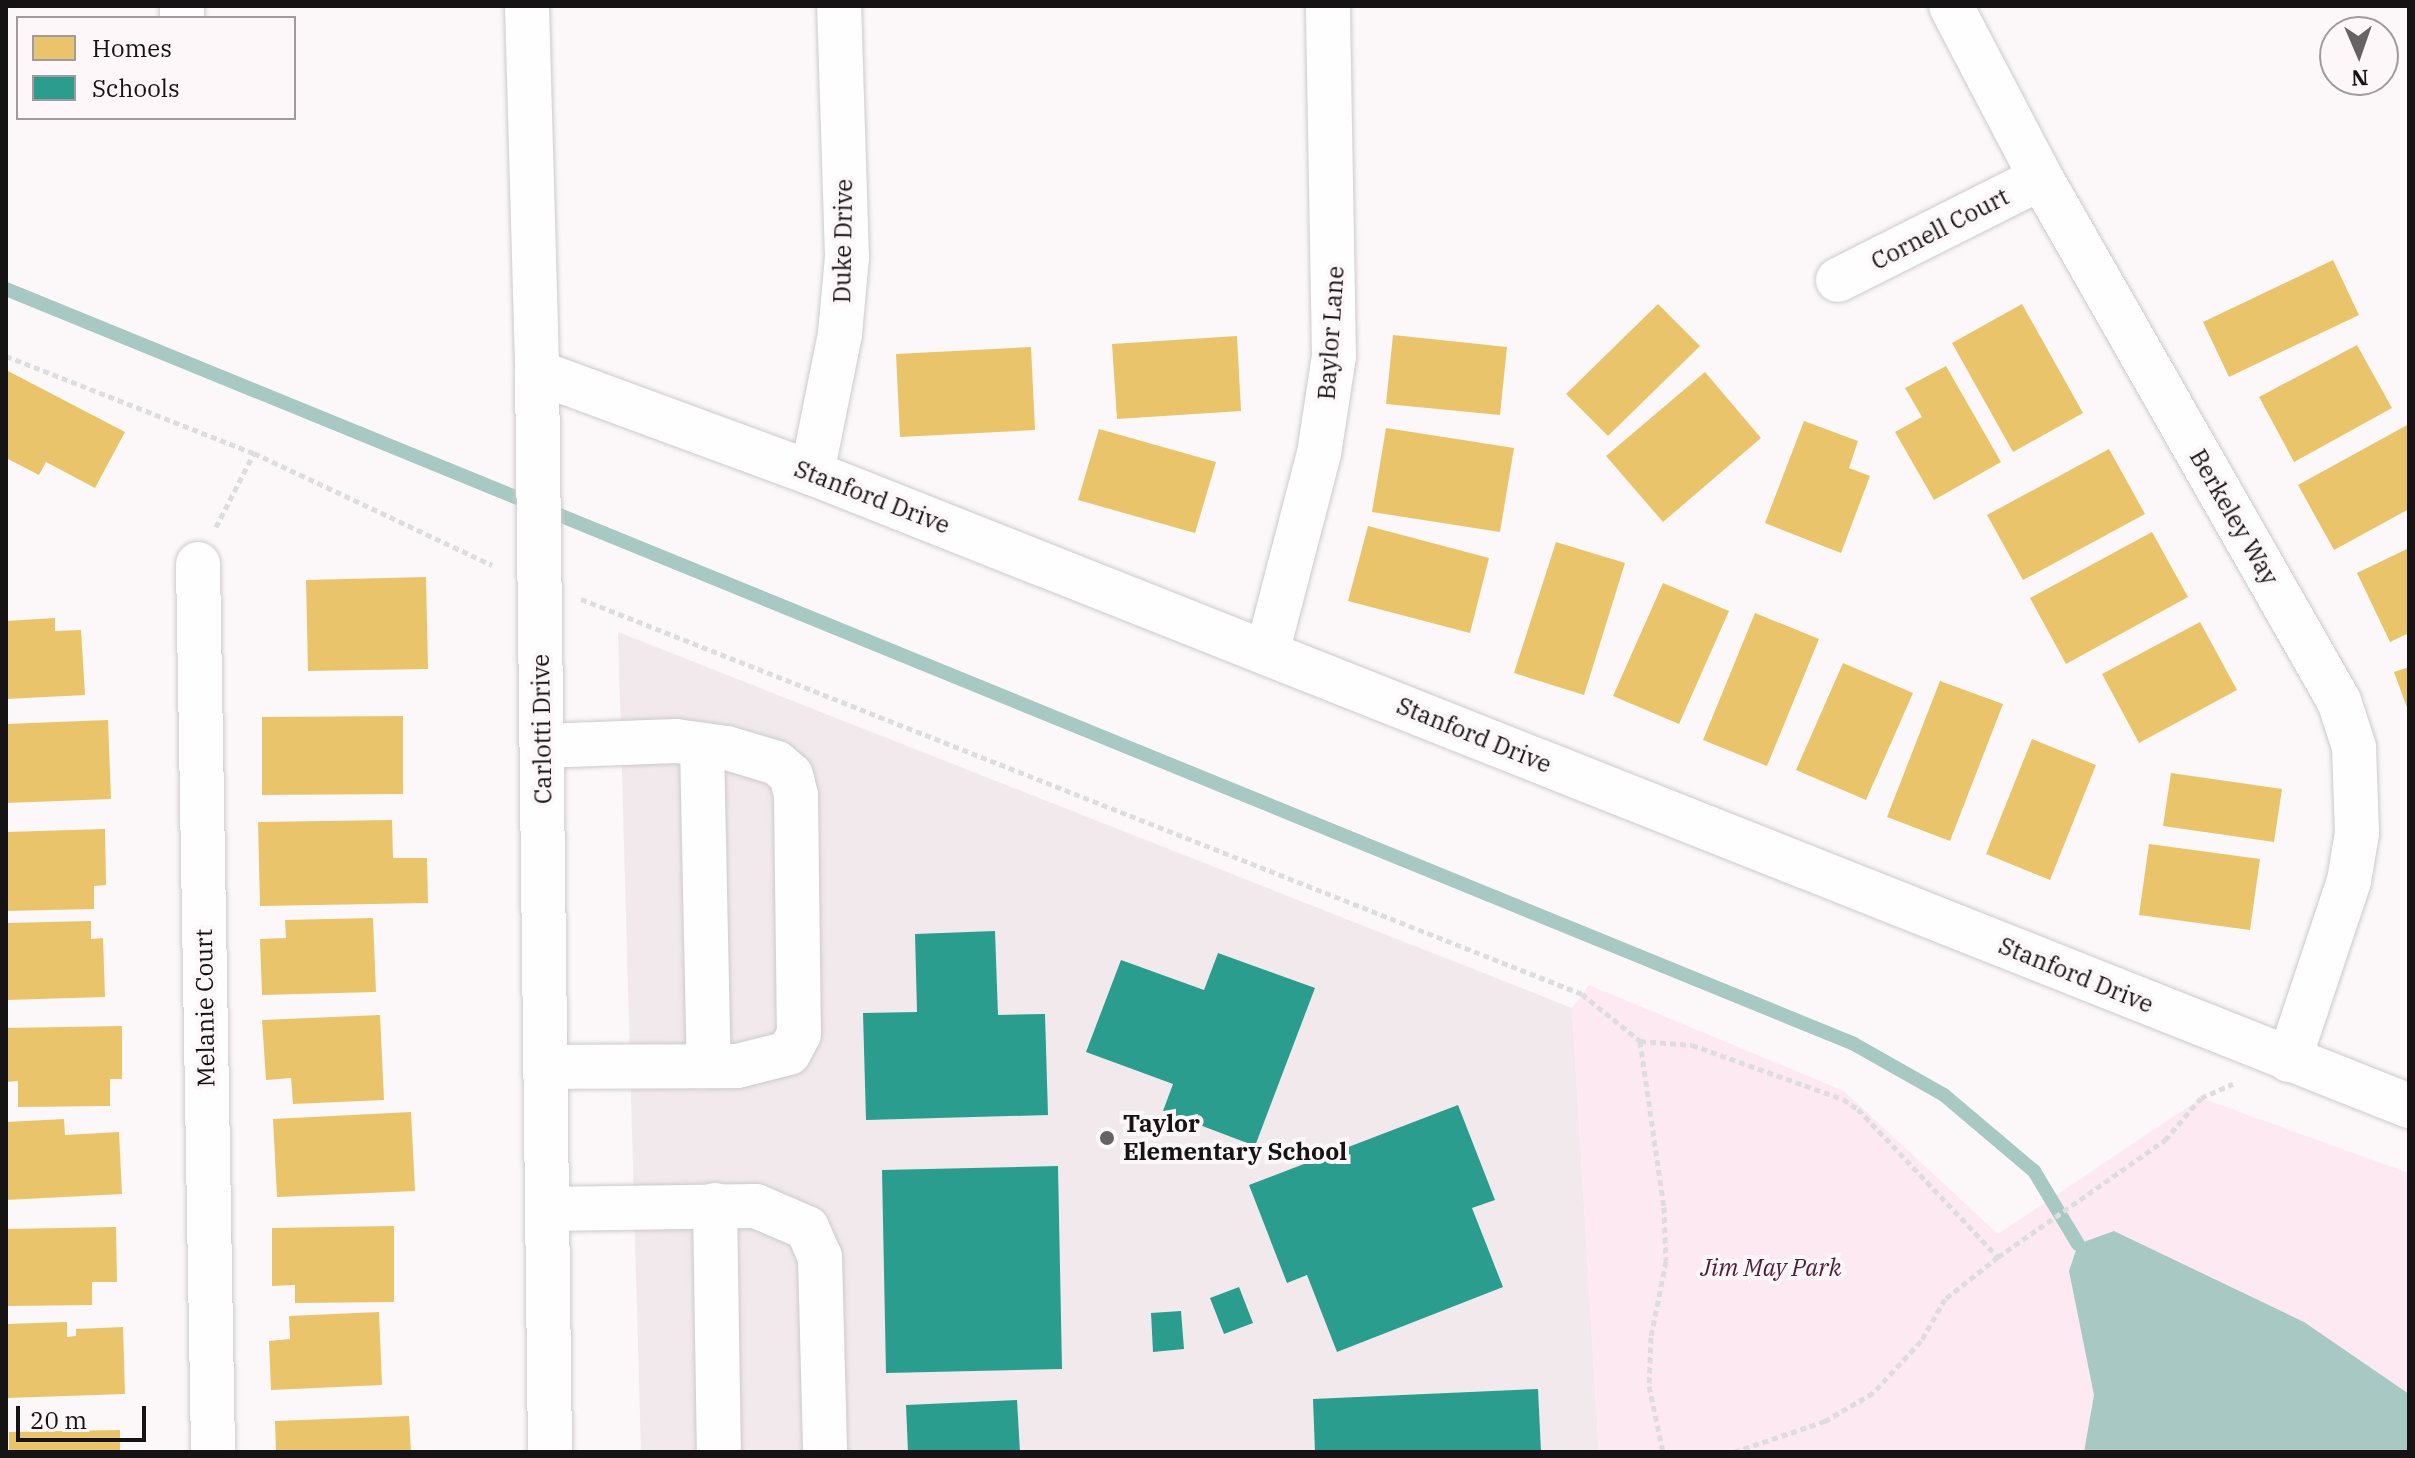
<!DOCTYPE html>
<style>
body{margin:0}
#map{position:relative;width:2415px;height:1458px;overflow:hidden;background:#fcf8fa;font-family:"IBM Plex Serif",serif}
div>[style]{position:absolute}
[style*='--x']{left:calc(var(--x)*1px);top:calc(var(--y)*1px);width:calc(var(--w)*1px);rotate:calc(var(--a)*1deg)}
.built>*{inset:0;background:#f2e9ed}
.green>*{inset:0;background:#fde9f2}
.water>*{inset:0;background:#a8c9c3}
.homes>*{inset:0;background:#e9c46a}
.schools>*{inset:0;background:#2a9d8f}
.stream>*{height:14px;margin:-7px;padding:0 7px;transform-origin:7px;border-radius:7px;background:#a8c9c3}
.path>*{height:5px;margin-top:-2.5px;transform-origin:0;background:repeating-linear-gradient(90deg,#ddd 0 6px,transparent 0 10px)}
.roads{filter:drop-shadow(0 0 2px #cdcacb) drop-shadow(0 0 2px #cdcacb)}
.minor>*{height:44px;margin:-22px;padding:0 22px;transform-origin:22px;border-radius:22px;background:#fffefe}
.dots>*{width:22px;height:22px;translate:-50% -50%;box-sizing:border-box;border:4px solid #fdf7fa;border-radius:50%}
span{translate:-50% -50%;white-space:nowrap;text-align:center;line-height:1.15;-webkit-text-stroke:8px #fdf7fa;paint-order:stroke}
.street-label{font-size:24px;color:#151314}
.poi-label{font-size:24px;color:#151314;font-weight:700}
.left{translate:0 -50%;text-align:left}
.park-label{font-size:24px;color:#501d39;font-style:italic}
.frame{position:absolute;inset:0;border:8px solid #151314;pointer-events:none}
.legend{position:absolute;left:16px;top:16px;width:280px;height:104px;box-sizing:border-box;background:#fdf7fa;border:2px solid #a09c9e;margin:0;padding:10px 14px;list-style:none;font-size:24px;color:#151314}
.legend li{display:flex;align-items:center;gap:16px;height:40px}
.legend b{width:40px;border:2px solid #a09c9e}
.north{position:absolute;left:2319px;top:16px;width:80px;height:80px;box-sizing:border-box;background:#fdf7fa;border:2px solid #a09c9e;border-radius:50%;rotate:178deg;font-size:22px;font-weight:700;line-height:32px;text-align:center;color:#151314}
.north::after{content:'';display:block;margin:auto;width:28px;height:36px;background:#666364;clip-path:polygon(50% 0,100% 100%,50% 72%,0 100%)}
.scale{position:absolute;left:16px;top:1406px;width:130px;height:36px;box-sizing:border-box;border:4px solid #151314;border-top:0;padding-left:10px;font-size:24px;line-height:28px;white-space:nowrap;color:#151314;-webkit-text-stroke:6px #fdf7fa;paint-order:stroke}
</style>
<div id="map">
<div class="built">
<i style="clip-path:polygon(618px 632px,1572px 1008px,1599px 1452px,641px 1452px)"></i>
</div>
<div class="green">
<i style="clip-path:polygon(1589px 985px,1844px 1091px,1998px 1234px,2201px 1098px,2409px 1173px,2409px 1452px,1599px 1452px,1572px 1008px)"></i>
</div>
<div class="water">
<i style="clip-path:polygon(2114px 1231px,2304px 1322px,2409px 1394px,2409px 1452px,2084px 1452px,2094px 1395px,2069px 1271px,2078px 1244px)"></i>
</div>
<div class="homes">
<i style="clip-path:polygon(2333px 260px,2359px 315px,2229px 377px,2203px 322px)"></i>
<i style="clip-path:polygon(1658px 304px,1700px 346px,1608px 436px,1566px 394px)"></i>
<i style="clip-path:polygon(2022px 304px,2083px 413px,2013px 452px,1952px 343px)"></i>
<i style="clip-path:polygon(1393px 335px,1507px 347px,1500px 415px,1386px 404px)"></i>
<i style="clip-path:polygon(1237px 336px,1241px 411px,1117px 419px,1112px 344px)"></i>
<i style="clip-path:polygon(2357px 345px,2392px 408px,2294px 462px,2259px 397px)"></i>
<i style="clip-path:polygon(1031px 347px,1035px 430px,900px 437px,896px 354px)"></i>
<i style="clip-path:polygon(1946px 366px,2001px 462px,1934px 500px,1895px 432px,1922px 417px,1905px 388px)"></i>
<i style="clip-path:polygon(8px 371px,125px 432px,95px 488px,46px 462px,39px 475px,6px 458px)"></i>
<i style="clip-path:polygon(1705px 372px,1761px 438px,1663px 522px,1606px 456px)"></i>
<i style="clip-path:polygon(1804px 421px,1858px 441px,1849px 468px,1870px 476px,1841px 553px,1765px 523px)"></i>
<i style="clip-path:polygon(2409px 424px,2409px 509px,2334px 550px,2298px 485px)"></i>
<i style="clip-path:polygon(1386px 428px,1514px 448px,1500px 532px,1372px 512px)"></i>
<i style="clip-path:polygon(1099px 429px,1216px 462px,1195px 533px,1078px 500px)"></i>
<i style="clip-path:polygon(2109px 449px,2145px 514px,2023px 580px,1987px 515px)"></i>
<i style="clip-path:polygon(1368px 526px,1489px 558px,1470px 633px,1348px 601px)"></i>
<i style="clip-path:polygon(2152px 532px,2188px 597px,2066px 664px,2030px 598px)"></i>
<i style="clip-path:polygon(1556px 542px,1625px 563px,1584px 695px,1514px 673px)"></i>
<i style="clip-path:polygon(2409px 548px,2409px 633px,2390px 642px,2357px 573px)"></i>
<i style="clip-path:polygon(426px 577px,428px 669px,308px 671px,306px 580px)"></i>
<i style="clip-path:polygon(1663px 583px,1729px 611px,1679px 724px,1613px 696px)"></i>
<i style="clip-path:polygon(1755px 613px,1819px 639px,1767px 766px,1703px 740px)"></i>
<i style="clip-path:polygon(55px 618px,55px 631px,81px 630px,85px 695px,6px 699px,6px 621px)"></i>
<i style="clip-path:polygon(2200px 622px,2237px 690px,2139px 743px,2102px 674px)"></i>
<i style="clip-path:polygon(1843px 663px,1913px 693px,1866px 800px,1796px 770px)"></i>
<i style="clip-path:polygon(2409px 667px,2409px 713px,2394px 672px)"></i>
<i style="clip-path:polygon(1940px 681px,2003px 704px,1950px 841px,1887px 817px)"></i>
<i style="clip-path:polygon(403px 716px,403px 794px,262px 795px,262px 717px)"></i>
<i style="clip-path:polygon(108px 720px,111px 799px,6px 803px,6px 724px)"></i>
<i style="clip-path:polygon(2032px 739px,2096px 765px,2050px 880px,1986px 854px)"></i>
<i style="clip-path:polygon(2171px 773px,2282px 789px,2274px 842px,2163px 826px)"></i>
<i style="clip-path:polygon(392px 820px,393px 858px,427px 858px,428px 903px,260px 906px,258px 822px)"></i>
<i style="clip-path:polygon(105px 829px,106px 885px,94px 886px,94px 909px,6px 911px,6px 832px)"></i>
<i style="clip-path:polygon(2149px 844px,2260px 859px,2250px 930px,2139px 915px)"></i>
<i style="clip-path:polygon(373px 918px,376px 992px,262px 995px,260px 939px,286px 938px,285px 920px)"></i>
<i style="clip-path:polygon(91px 921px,91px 939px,103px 938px,105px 997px,6px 1000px,6px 923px)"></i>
<i style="clip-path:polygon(380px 1015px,384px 1100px,293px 1104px,291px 1078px,266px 1080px,262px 1020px)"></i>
<i style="clip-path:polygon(122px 1026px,122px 1079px,110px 1079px,110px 1106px,18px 1107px,18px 1081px,6px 1082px,6px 1028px)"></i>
<i style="clip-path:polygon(411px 1112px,415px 1191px,277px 1197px,273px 1119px)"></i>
<i style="clip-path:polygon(64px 1119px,65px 1135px,119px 1132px,122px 1194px,6px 1200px,6px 1122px)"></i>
<i style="clip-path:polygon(394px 1226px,394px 1302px,295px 1303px,295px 1285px,272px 1286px,272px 1228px)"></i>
<i style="clip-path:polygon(116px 1227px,117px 1282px,92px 1282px,92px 1305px,6px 1306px,6px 1229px)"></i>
<i style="clip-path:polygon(379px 1312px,382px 1385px,271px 1390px,269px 1341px,290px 1339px,289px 1316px)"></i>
<i style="clip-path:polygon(67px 1322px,67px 1337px,76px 1336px,76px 1329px,123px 1327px,125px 1394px,6px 1398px,6px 1324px)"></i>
<i style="clip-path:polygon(409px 1416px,411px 1452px,276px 1452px,275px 1421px)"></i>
<i style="clip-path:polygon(120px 1430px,120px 1452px,9px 1452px,9px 1432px)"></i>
</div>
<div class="schools">
<i style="clip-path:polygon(995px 931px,998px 1015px,1045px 1014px,1048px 1115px,866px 1120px,863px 1013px,917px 1012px,915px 934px)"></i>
<i style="clip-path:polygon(1218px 953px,1315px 988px,1255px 1146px,1163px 1111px,1173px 1084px,1086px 1052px,1121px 960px,1204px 990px)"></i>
<i style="clip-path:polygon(1458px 1105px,1495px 1200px,1472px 1208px,1503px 1287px,1337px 1352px,1307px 1275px,1287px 1283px,1249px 1185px)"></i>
<i style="clip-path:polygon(1058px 1166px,1062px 1369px,886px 1373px,882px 1170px)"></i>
<i style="clip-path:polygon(1239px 1287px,1253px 1323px,1224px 1334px,1210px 1298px)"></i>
<i style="clip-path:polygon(1181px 1311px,1184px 1349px,1153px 1352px,1151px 1313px)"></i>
<i style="clip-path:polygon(1538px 1389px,1541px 1452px,1315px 1452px,1313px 1399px)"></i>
<i style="clip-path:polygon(1017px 1400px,1020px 1452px,908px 1452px,906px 1405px)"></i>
</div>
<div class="stream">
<i style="--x:6;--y:289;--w:1996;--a:22.22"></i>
<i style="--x:1854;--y:1044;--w:103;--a:29.5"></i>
<i style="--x:1944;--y:1095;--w:118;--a:40.2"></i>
<i style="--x:2034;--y:1171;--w:85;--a:58.9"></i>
</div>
<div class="path">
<i style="--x:6;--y:356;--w:266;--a:21.4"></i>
<i style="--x:254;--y:453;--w:263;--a:25.2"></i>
<i style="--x:216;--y:527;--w:83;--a:-62.8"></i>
<i style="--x:581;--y:599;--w:1076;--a:21.53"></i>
<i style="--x:1582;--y:994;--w:75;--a:39"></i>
<i style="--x:1640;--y:1041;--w:52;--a:4.4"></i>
<i style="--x:1692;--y:1045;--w:160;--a:19.7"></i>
<i style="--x:1843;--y:1099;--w:18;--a:34"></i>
<i style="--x:1858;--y:1109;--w:204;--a:46.6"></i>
<i style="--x:1998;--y:1257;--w:68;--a:141.6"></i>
<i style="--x:1945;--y:1299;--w:48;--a:119.7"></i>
<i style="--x:1921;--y:1341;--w:71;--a:132.7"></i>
<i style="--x:1873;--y:1393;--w:56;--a:149.7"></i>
<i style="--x:1825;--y:1421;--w:96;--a:161.2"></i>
<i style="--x:1640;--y:1041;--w:168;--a:81.8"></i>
<i style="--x:1664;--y:1207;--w:54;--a:87.9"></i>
<i style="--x:1666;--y:1261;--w:77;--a:101.2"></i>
<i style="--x:1651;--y:1337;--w:49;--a:92.3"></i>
<i style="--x:1649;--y:1386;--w:67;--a:78"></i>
<i style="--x:1998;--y:1257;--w:204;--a:-35"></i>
<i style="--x:2165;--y:1140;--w:55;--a:-49.4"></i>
<i style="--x:2201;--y:1098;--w:35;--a:-24"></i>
</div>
<div class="roads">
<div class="minor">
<i style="--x:527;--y:6;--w:366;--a:88.4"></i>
<i style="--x:537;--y:372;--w:1080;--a:89.31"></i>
<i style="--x:1951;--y:6;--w:194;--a:62.4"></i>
<i style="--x:2041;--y:178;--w:602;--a:60.33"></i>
<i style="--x:2339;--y:701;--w:48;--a:71.9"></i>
<i style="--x:2354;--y:747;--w:86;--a:88"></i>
<i style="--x:2357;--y:833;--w:49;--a:99.5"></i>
<i style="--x:2349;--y:881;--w:189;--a:108.5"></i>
<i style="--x:182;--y:18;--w:12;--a:-90"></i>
<i style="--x:1838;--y:280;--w:227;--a:-26.7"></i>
<i style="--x:537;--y:372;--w:293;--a:20.2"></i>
<i style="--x:812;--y:473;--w:1718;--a:21.62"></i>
<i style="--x:812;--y:473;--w:142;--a:-78.6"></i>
<i style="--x:840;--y:334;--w:77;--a:-84.8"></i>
<i style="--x:847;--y:257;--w:251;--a:-91.8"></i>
<i style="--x:198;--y:564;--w:888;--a:89.03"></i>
<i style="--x:1267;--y:653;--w:206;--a:-75.4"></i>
<i style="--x:1319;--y:454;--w:99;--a:-81.3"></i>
<i style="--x:1334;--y:356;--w:350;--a:-91"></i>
<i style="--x:702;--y:745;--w:321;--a:88.8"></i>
<i style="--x:542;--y:746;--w:134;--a:-2.1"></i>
<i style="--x:676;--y:741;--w:51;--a:7.8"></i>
<i style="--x:727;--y:748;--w:52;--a:16.7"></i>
<i style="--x:777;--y:763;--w:18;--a:41"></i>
<i style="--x:791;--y:775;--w:21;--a:76"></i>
<i style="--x:796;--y:795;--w:239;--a:89.3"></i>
<i style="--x:799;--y:1034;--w:21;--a:118"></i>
<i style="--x:789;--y:1053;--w:54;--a:166"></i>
<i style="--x:737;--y:1066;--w:191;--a:179.7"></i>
<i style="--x:715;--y:1205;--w:247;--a:89.1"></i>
<i style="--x:547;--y:1209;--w:209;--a:-0.8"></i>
<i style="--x:756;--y:1206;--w:56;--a:23.3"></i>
<i style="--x:807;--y:1228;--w:32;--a:66"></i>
<i style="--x:820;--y:1257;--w:195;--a:88.5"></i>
</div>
</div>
<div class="dots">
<i style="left:1107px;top:1138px;background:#666364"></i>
</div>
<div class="street-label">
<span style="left:1940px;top:229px;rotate:-27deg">Cornell Court</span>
<span style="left:843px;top:241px;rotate:-89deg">Duke Drive</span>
<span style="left:1331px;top:333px;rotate:-86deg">Baylor Lane</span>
<span style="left:872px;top:497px;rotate:21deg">Stanford Drive</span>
<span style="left:2234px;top:517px;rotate:60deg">Berkeley Way</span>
<span style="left:542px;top:729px;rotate:-91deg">Carlotti Drive</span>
<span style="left:1474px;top:735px;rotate:22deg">Stanford Drive</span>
<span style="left:2076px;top:975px;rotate:22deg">Stanford Drive</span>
<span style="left:205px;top:1008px;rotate:-91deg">Melanie Court</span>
</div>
<div class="poi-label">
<span class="left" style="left:1123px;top:1138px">Taylor<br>Elementary School</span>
</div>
<div class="park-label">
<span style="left:1771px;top:1268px">Jim May Park</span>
</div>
<div class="frame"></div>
<ul class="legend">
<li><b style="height:22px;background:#e9c46a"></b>Homes</li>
<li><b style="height:22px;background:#2a9d8f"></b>Schools</li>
</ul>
<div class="north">N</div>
<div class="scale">20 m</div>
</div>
